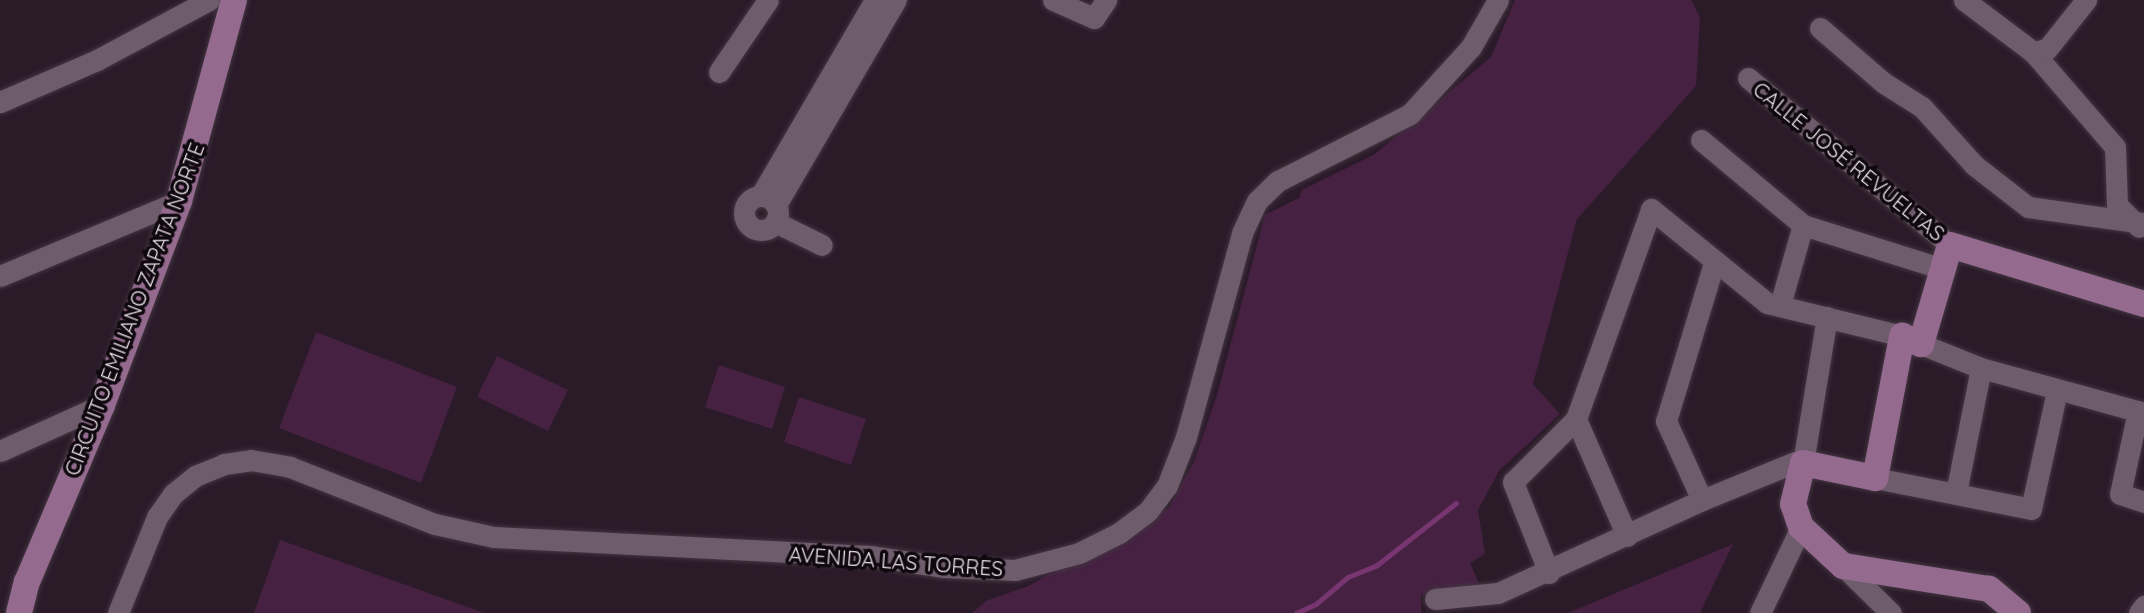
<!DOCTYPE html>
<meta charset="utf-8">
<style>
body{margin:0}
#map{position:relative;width:2144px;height:613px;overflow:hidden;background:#2b1b29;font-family:Quicksand,sans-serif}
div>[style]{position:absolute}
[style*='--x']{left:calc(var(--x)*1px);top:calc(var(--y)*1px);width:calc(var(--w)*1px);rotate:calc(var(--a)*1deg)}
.green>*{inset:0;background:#462142}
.stream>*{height:4.5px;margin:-2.25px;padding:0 2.25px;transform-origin:2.25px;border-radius:2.25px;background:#783671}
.roads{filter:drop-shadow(0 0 2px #423540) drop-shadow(0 0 2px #423540)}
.minor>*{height:21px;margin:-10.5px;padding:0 10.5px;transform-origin:10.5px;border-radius:10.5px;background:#6e5b6b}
.minor>.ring{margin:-10.5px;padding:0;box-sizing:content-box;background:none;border:21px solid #6e5b6b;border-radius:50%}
.major>*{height:26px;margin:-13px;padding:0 13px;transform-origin:13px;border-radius:13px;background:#946a8f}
span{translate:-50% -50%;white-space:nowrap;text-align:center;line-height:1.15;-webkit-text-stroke:7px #0f080e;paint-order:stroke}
.street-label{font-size:21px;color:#e8dde6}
</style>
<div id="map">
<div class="green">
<i style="clip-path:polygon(1515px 0,1691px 0,1700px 17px,1696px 86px,1577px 219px,1533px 384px,1560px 414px,1499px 471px,1478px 510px,1485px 554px,1470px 563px,1480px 586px,1421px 596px,1421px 613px,972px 613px,986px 601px,1028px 586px,1169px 508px,1194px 461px,1217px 395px,1265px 215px,1299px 198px,1302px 190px,1375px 154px,1491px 57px)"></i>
<i style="clip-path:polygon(316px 332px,457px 387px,421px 483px,279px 428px)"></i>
<i style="clip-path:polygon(497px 356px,568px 390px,548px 431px,477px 397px)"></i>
<i style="clip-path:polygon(719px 365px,785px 387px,772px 429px,705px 407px)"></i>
<i style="clip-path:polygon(799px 397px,866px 419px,851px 465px,784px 442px)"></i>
<i style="clip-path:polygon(280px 540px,484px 613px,254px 613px)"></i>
<i style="clip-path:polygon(1733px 544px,1700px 613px,1568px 613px)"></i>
</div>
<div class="stream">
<i style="--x:1296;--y:613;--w:22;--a:-24"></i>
<i style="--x:1316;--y:604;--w:42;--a:-40.2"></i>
<i style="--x:1348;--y:577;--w:31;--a:-22"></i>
<i style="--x:1377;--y:565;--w:100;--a:-38.1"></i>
</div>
<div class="roads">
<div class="minor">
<i style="--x:1053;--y:0;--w:45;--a:23.7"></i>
<i style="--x:1094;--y:18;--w:22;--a:-56"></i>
<i style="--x:1964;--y:0;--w:86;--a:37"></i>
<i style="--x:2033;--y:52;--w:125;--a:49.2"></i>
<i style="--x:2115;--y:147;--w:58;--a:88"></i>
<i style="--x:2117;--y:205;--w:31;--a:45"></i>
<i style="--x:1820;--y:28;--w:84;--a:40.7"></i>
<i style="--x:1884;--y:83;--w:45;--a:32.3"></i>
<i style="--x:1922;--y:107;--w:78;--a:48.1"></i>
<i style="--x:1974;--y:165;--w:68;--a:37.9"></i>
<i style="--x:2028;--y:207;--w:117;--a:7.9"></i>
<i style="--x:2033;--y:52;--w:14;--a:-12"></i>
<i style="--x:2047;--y:49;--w:63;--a:-51.5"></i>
<i style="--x:719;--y:72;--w:87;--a:-55.8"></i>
<i style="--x:1748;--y:78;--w:262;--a:39.6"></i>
<i style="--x:0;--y:102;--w:106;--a:-23.4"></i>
<i style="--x:97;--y:60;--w:127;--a:-28.2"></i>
<i style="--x:1701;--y:140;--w:133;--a:39.8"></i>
<i style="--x:1803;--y:225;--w:147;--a:17.4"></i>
<i style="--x:761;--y:195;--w:226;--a:-59.7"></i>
<i class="ring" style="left:744px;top:196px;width:13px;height:13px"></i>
<i style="--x:776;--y:205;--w:238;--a:-59.7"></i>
<i style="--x:775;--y:222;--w:52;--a:26.1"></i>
<i style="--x:0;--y:276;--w:194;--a:-22.7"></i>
<i style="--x:1780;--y:305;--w:83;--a:-74"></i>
<i style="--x:1921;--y:344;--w:65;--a:21.8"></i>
<i style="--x:1981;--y:368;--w:169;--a:15.4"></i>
<i style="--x:2138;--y:411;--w:85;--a:102.2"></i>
<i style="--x:2120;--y:494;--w:25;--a:18"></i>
<i style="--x:0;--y:451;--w:112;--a:-24.3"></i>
<i style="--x:1875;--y:478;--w:159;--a:11.2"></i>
<i style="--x:2031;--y:509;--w:121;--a:-77.6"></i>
<i style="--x:1956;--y:493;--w:127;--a:-78.7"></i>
<i style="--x:1702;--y:500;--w:87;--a:-114.5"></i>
<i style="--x:1666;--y:421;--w:165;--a:-73.1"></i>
<i style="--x:1627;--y:536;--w:128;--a:-113.6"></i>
<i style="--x:1576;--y:419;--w:223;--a:-70.3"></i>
<i style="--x:1651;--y:209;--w:149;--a:39"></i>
<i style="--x:1767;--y:303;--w:139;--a:13.7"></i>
<i style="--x:1843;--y:566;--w:67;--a:44.4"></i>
<i style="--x:1549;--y:573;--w:98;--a:-111.6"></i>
<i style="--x:1513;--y:482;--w:89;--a:-45"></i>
<i style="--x:1435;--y:599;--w:63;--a:-5.4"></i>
<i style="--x:1498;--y:593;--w:224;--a:-24.5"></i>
<i style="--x:1702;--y:500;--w:100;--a:-22.2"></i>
<i style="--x:1795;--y:462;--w:8;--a:7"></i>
<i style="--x:1803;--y:463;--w:148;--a:-80.7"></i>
<i style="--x:118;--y:613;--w:104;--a:-67.9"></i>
<i style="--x:157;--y:517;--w:28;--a:-55"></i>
<i style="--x:173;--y:494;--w:28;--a:-39"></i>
<i style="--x:195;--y:476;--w:31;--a:-22"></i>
<i style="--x:224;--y:464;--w:27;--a:-8"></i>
<i style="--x:251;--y:460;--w:40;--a:10"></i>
<i style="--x:290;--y:467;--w:156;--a:21.5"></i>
<i style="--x:435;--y:524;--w:60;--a:12.4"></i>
<i style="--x:494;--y:537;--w:376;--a:2.9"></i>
<i style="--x:870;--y:556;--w:75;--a:8.5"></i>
<i style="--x:944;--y:567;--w:71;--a:2.4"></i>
<i style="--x:1015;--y:570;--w:66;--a:-14.9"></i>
<i style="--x:1079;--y:553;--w:45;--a:-26.6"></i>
<i style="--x:1119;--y:533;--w:36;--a:-37"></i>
<i style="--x:1148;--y:511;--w:31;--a:-53"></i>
<i style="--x:1167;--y:486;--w:53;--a:-68.8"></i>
<i style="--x:1186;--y:437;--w:212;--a:-74.6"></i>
<i style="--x:1242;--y:233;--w:35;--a:-65"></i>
<i style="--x:1257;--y:201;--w:29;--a:-44"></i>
<i style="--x:1278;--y:181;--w:148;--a:-26.9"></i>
<i style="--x:1410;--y:114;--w:91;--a:-47.7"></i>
<i style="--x:1471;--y:47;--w:54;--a:-60.1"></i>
<i style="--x:1760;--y:613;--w:95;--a:-64.5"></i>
<i style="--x:2139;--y:613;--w:9;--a:-54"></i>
</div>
<div class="major">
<i style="--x:19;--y:613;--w:32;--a:-76"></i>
<i style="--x:27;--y:582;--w:192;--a:-67"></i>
<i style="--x:102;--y:405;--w:218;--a:-69.3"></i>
<i style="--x:179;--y:201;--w:208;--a:-74.7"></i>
<i style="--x:2018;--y:613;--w:38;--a:-140"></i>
<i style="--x:1989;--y:589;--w:148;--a:-171"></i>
<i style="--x:1843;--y:566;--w:57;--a:-137.1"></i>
<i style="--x:1801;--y:527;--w:24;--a:-109"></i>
<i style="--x:1793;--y:504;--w:42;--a:-76.3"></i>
<i style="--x:1803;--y:463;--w:74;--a:11.8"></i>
<i style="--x:1875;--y:478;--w:145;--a:-79.2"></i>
<i style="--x:1902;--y:336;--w:21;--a:23"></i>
<i style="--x:1921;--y:344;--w:103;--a:-73.7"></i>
<i style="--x:1950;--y:245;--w:203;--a:16.9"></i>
</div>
</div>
<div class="street-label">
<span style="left:1849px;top:161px;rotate:39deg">CALLE JOSÉ REVUELTAS</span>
<span style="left:134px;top:309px;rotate:-69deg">CIRCUITO EMILIANO ZAPATA NORTE</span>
<span style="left:896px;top:561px;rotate:4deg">AVENIDA LAS TORRES</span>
</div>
</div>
